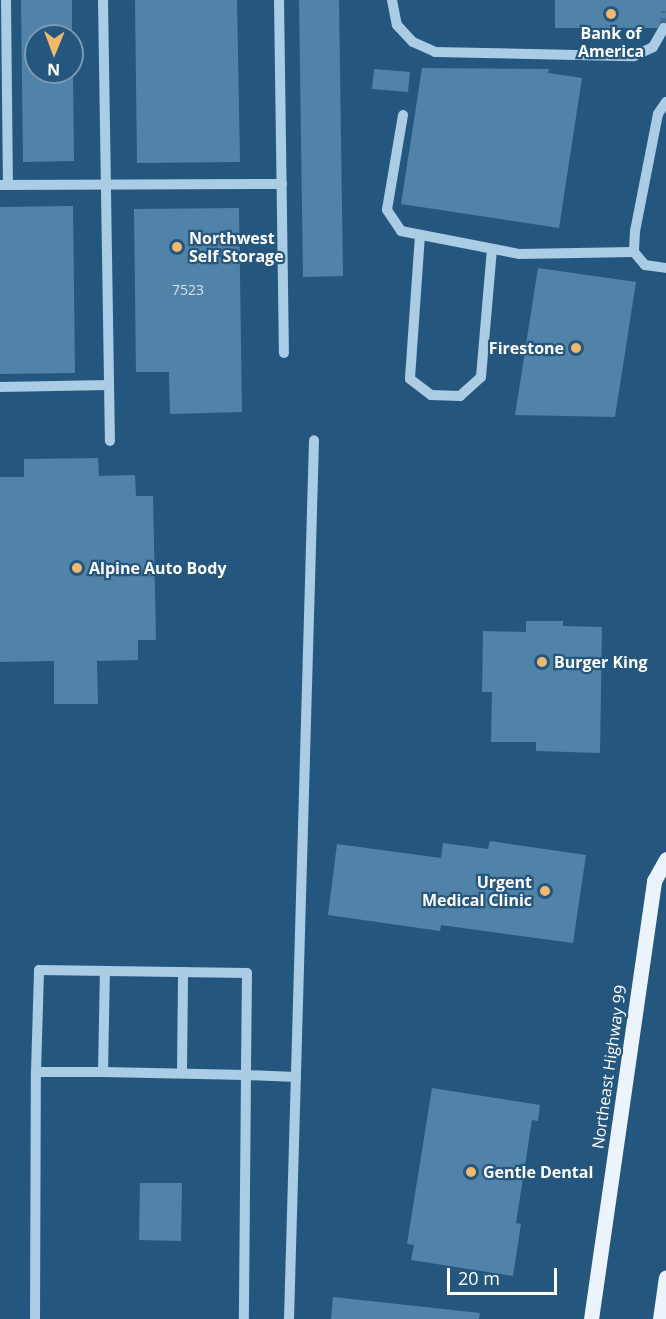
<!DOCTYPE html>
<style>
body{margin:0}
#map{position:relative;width:666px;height:1319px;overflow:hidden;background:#25577e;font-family:"Open Sans",sans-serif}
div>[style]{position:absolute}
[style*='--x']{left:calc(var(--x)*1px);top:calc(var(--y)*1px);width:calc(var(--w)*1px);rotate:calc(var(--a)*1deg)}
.building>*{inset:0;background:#5183a9}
.minor-tunnel>*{height:10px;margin-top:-5px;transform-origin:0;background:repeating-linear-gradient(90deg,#467091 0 10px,transparent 0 15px)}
.minor>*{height:10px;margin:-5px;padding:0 5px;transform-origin:5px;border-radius:5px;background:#aacce5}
.major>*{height:15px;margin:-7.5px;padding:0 7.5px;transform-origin:7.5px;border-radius:7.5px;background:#ebf4fd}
.dots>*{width:16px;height:16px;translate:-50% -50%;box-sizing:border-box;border:3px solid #25577e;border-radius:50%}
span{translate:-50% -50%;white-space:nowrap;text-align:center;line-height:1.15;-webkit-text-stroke:4.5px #25577e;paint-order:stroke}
.number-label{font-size:14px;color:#d4e0ea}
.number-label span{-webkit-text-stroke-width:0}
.poi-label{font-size:16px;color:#fff;font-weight:700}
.left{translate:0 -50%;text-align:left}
.right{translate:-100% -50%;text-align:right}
.street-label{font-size:16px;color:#fff}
.north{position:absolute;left:24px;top:24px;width:60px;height:60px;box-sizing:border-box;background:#25577e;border:2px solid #7c9ab2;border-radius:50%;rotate:181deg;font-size:16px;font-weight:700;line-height:24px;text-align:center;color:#fff}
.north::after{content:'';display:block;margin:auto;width:21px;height:27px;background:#efba6e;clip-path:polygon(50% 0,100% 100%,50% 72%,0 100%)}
.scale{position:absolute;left:447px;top:1268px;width:110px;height:27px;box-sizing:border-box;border:3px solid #fff;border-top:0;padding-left:8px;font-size:18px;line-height:21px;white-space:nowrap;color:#fff;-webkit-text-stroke:4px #25577e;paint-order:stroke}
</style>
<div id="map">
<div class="building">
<i style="clip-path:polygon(21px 0,72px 0,72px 36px,36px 36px,36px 72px,73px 72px,74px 161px,23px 162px)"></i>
<i style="clip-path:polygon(135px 0,237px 0,240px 162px,137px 163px)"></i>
<i style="clip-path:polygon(299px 0,339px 0,343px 276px,303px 277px)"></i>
<i style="clip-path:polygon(555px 0,666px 0,666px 28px,555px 28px)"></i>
<i style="clip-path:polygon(422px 68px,549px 69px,548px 73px,582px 78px,559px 228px,401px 204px)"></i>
<i style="clip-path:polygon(374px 69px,410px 72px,408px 92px,372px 89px)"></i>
<i style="clip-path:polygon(73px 206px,75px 373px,0 374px,0 207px)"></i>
<i style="clip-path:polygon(239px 208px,242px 412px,170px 414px,169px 372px,136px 372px,134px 209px)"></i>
<i style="clip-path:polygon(538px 268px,636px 282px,615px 417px,515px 415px)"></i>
<i style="clip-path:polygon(98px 458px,99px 476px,135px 475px,136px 496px,153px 496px,156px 640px,138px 640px,138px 660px,97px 661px,98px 704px,54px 704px,54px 661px,0 662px,0 477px,24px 477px,24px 459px)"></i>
<i style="clip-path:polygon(526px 621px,563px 621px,563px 626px,602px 627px,600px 753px,536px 751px,536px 742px,491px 742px,492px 692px,482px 692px,483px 631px,526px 632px)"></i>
<i style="clip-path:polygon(490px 841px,586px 855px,573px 943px,441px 925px,440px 931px,328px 915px,337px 844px,441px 858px,443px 843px,488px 849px)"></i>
<i style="clip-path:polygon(432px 1088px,540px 1105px,538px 1121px,532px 1120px,516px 1223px,521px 1224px,513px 1276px,411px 1260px,414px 1245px,407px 1244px)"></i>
<i style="clip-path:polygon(140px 1183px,182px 1183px,181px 1241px,139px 1240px)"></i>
<i style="clip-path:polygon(333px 1297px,480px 1313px,479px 1319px,331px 1319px)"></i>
</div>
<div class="minor-tunnel">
<i style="--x:664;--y:28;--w:17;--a:-83"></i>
</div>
<div class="minor">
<i style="--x:6;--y:0;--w:185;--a:89.4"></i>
<i style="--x:103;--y:0;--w:441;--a:89.1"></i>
<i style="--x:279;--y:0;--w:353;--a:89.2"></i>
<i style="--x:392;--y:0;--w:25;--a:79"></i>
<i style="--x:397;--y:25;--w:23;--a:47"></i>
<i style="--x:413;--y:42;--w:24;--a:24"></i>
<i style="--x:435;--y:52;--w:199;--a:1.2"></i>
<i style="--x:634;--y:56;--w:21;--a:-25"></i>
<i style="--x:653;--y:47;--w:22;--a:-60"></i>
<i style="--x:666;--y:102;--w:14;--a:124"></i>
<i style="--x:658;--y:114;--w:119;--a:101.1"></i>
<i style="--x:635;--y:231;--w:21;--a:93"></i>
<i style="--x:634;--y:252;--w:17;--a:50"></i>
<i style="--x:645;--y:265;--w:21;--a:8"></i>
<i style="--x:403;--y:115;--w:96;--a:99.6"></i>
<i style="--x:387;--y:210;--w:25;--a:56"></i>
<i style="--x:401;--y:231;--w:120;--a:11"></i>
<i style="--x:519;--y:254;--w:115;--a:-1"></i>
<i style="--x:0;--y:185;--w:282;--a:-0.2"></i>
<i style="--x:420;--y:235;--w:144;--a:94"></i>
<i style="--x:410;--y:379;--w:26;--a:37"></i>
<i style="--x:431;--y:395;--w:29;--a:2"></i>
<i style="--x:460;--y:396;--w:28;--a:-42"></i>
<i style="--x:481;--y:377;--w:128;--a:-85.1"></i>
<i style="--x:0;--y:387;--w:109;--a:-1.1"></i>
<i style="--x:36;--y:1072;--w:102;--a:-88.3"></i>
<i style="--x:39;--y:970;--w:208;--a:0.8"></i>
<i style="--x:247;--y:973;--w:102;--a:90.6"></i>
<i style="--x:246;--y:1075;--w:50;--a:2.3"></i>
<i style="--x:103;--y:1072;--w:101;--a:-88.9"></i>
<i style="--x:182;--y:1073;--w:101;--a:-89.4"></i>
<i style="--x:35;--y:1319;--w:247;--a:-89.8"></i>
<i style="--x:36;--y:1072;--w:67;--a:0"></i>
<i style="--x:103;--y:1072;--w:143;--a:1.2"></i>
<i style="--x:246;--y:1075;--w:244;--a:90.5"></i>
<i style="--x:289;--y:1319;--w:879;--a:-88.37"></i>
</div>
<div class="major">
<i style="--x:591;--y:1319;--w:443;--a:-81.8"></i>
<i style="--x:654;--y:881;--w:25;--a:-61"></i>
<i style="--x:660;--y:1319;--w:42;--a:-81.9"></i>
</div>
<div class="dots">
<i style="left:611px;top:14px;background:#efba6e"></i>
<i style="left:177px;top:247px;background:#efba6e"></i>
<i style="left:576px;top:348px;background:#efba6e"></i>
<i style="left:77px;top:568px;background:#efba6e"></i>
<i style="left:542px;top:662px;background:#efba6e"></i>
<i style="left:545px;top:891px;background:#efba6e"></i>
<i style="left:471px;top:1172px;background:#efba6e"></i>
</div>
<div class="number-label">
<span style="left:188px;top:290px">7523</span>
</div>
<div class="poi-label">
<span style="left:611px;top:42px">Bank of<br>America</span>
<span class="left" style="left:189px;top:247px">Northwest<br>Self Storage</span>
<span class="right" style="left:564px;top:348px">Firestone</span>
<span class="left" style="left:89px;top:568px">Alpine Auto Body</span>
<span class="left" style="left:554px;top:662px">Burger King</span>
<span class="right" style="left:532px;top:891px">Urgent<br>Medical Clinic</span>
<span class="left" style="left:483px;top:1172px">Gentle Dental</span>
</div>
<div class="street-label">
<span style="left:609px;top:1067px;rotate:-82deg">Northeast Highway 99</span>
</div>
<div class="north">N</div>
<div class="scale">20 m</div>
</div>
